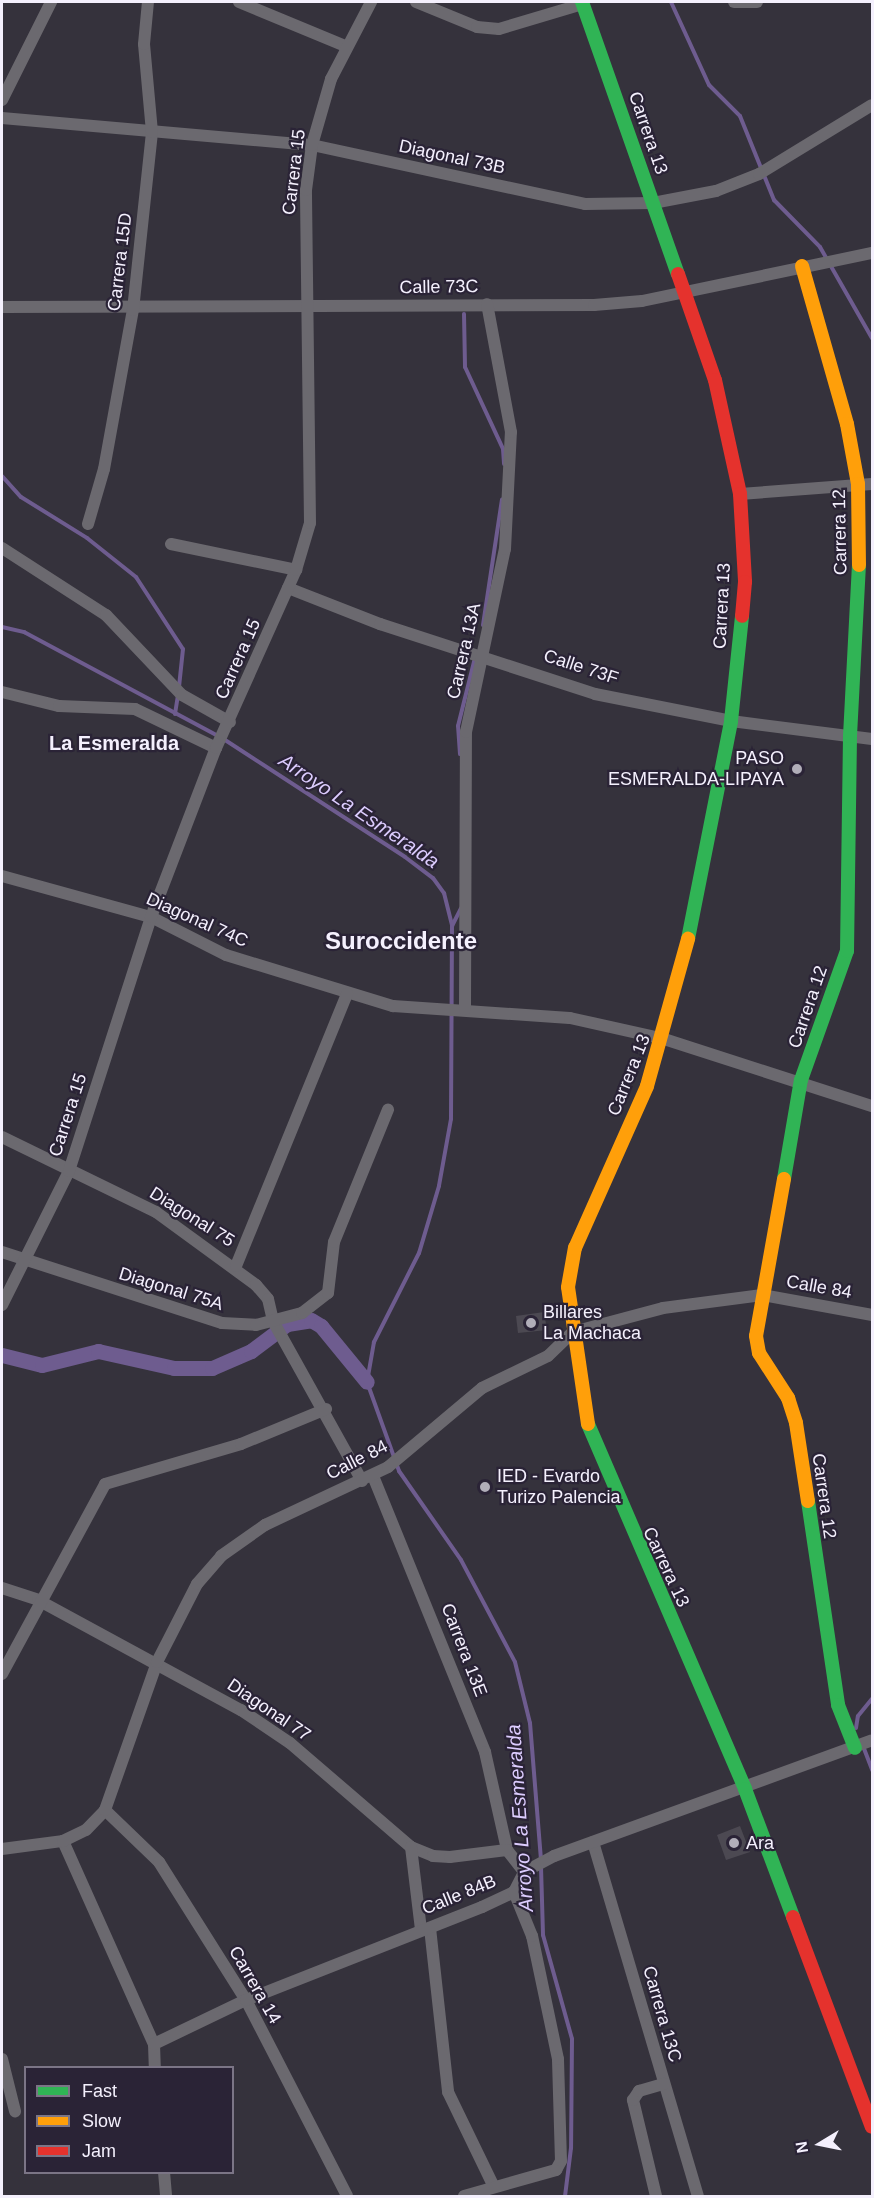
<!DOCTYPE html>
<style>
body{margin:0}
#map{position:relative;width:874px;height:2198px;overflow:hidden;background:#35323c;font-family:Helvetica,sans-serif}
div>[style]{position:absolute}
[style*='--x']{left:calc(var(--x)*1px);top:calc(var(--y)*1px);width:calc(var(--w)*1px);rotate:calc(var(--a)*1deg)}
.stream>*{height:4px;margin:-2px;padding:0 2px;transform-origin:2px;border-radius:2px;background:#6e5c8f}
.canal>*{height:15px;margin:-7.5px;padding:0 7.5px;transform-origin:7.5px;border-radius:7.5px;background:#6e5c8f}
.building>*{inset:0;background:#4c4952}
.street>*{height:12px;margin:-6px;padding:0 6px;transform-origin:6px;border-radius:6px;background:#6b696f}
.fast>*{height:14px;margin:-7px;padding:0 7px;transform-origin:7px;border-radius:7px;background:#30b455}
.slow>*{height:14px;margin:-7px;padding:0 7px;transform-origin:7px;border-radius:7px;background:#ff9f0a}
.jam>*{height:14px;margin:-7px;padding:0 7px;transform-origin:7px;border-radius:7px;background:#e5322d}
.dots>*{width:16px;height:16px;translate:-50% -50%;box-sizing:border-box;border:3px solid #2a2336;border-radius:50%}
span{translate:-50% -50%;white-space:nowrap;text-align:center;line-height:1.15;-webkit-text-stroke:4.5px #2a2336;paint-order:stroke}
.street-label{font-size:18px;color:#f4f0fd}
.poi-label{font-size:18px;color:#f4f0fd}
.right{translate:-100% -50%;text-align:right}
.left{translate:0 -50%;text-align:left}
.neighbourhood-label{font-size:20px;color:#f4f0fd;font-weight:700}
.water-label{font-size:20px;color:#dcccfe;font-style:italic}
.district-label{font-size:24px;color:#f4f0fd;font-weight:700}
.frame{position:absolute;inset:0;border:3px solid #f4f0fd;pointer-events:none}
.legend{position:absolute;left:24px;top:2066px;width:210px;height:108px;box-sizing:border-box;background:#2a2336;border:2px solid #7b7586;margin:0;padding:8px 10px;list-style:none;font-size:18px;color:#f4f0fd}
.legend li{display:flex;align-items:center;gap:12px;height:30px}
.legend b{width:30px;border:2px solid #7b7586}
.north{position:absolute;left:790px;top:2114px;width:60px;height:60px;-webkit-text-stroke:4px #2a2336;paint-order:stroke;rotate:260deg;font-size:16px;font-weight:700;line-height:24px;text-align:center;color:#f4f0fd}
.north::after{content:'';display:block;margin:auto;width:21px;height:27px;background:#f4f0fd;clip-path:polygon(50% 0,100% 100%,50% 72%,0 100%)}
</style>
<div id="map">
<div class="stream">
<i style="--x:671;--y:2;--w:91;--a:65.4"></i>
<i style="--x:709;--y:85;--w:44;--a:45"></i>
<i style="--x:740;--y:116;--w:91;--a:68"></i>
<i style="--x:774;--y:200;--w:66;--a:45.6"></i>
<i style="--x:820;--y:247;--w:105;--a:60.3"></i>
<i style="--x:464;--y:314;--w:53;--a:88.9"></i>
<i style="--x:465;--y:367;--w:90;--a:65.1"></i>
<i style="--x:503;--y:449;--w:15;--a:86"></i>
<i style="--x:2;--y:476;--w:28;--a:48"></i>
<i style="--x:21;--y:497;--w:78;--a:31.8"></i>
<i style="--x:87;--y:538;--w:63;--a:38.5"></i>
<i style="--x:136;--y:577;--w:86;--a:56.9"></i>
<i style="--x:183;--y:649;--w:37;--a:96"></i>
<i style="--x:483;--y:625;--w:127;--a:-81.4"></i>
<i style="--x:2;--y:627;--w:23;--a:13"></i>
<i style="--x:24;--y:632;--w:225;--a:28.2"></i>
<i style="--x:222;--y:738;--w:218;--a:33"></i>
<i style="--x:405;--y:857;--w:35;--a:37"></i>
<i style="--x:433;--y:878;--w:19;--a:54"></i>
<i style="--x:444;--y:893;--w:34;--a:76"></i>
<i style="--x:452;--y:926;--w:193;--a:90.3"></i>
<i style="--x:451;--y:1119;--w:68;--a:100.2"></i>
<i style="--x:439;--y:1186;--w:70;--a:106.6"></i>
<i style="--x:419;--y:1253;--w:100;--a:116.8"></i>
<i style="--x:374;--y:1342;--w:41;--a:99.9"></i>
<i style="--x:367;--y:1382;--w:95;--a:70.2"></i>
<i style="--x:399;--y:1471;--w:108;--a:55.1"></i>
<i style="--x:461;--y:1560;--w:115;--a:62.1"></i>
<i style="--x:515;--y:1662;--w:63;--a:76.2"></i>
<i style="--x:530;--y:1723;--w:137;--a:85.4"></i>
<i style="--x:175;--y:714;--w:20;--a:-81"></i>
<i style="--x:460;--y:754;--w:28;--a:-94"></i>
<i style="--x:458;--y:726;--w:70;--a:-76"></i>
<i style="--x:452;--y:926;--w:20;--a:-63"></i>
<i style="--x:856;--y:1728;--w:12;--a:-81"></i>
<i style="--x:858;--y:1716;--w:22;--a:-51"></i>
<i style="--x:863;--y:1746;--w:26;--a:69"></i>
<i style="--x:541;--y:1867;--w:68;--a:88.3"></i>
<i style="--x:543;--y:1935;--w:108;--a:74.4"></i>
<i style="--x:572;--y:2039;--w:109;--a:90.5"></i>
<i style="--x:571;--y:2148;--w:48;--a:97.1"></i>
</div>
<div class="canal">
<i style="--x:2;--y:1355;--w:41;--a:14"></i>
<i style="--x:42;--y:1365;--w:58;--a:-14"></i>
<i style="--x:98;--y:1351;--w:78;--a:12.6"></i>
<i style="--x:174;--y:1368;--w:38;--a:0"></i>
<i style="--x:212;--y:1368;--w:43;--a:-23.6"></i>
<i style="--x:251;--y:1351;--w:45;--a:-36.9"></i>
<i style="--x:287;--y:1324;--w:24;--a:-9"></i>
<i style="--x:311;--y:1320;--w:12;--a:31"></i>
<i style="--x:321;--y:1326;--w:72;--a:50.6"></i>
</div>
<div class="building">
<i style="clip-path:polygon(544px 1312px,547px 1330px,518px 1333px,516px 1316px)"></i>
<i style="clip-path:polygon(740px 1826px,750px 1852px,726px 1860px,717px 1835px)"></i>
</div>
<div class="street">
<i style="--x:239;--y:2;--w:115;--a:22.5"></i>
<i style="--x:416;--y:2;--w:66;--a:22.3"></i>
<i style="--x:477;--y:27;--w:22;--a:5"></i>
<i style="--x:499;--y:29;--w:88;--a:-16.6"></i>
<i style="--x:734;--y:2;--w:23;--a:0"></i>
<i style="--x:2;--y:100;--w:110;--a:-63.4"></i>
<i style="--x:2;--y:118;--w:311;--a:5"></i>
<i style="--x:312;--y:145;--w:279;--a:12.2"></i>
<i style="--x:585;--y:204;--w:68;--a:-0.8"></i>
<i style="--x:653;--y:203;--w:64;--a:-10.8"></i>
<i style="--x:716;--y:191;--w:46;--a:-21.6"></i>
<i style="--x:759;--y:174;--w:132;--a:-31.4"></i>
<i style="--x:2;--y:307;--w:592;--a:-0.19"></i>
<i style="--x:594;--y:305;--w:48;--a:-4.8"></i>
<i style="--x:642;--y:301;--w:235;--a:-11.8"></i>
<i style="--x:740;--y:494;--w:132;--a:-4.3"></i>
<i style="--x:88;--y:524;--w:57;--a:-73.8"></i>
<i style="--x:104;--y:469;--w:162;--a:-79.7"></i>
<i style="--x:133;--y:310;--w:179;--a:-83.9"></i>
<i style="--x:152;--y:132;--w:88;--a:-95.2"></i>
<i style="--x:144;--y:44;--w:42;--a:-84.6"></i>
<i style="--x:171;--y:544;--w:128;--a:11.7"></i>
<i style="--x:2;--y:548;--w:124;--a:32.8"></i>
<i style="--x:106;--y:615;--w:110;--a:46.5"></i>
<i style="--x:182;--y:695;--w:55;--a:29.4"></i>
<i style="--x:288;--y:588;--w:99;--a:21.4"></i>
<i style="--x:380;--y:624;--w:226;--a:18"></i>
<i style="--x:595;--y:694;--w:139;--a:11.2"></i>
<i style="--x:731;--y:721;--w:142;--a:7.3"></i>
<i style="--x:2;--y:692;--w:59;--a:13.8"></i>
<i style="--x:59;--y:706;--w:76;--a:2.3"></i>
<i style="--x:135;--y:709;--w:90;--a:25.7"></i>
<i style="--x:2;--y:876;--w:155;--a:15.4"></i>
<i style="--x:151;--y:917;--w:84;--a:26.9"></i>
<i style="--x:226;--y:955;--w:175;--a:17"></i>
<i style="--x:393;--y:1006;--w:177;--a:3.9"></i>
<i style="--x:570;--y:1018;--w:96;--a:12.6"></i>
<i style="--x:664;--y:1039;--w:219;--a:17.9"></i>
<i style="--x:465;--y:1009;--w:277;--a:-89.8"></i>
<i style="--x:466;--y:732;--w:187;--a:-78"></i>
<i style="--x:505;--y:549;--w:117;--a:-87.1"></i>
<i style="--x:511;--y:432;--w:130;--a:-100.6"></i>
<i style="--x:2;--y:1137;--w:171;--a:26"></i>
<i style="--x:156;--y:1212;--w:124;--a:36.1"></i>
<i style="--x:256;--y:1285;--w:18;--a:49"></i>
<i style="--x:268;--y:1299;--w:23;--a:77"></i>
<i style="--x:273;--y:1321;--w:183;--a:60.9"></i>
<i style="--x:2;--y:1252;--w:231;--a:17.9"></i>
<i style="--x:222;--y:1323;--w:34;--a:3"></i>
<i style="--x:256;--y:1325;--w:48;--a:-14.6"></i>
<i style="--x:302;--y:1313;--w:33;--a:-38"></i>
<i style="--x:328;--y:1293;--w:51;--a:-83.3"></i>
<i style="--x:334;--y:1242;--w:143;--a:-67.8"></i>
<i style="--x:236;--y:1266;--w:294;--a:-67.8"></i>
<i style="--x:2;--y:1305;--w:150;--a:-63.4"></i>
<i style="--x:69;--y:1171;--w:267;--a:-72.1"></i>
<i style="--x:151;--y:917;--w:181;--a:-69"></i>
<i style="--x:216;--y:748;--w:195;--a:-65.8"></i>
<i style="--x:296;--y:570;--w:49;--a:-73.4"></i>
<i style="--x:310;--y:523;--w:333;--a:-90.7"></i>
<i style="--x:306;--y:190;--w:45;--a:-82.4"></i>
<i style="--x:312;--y:145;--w:69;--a:-73.9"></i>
<i style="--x:331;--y:79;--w:87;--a:-62.5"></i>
<i style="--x:373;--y:1476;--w:298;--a:67.9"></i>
<i style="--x:485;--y:1752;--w:100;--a:77.3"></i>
<i style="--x:507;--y:1850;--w:28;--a:52"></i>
<i style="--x:2;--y:1588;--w:38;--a:18"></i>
<i style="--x:38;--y:1600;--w:231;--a:28.5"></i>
<i style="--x:241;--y:1710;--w:59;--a:34"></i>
<i style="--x:290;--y:1743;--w:160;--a:40.7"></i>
<i style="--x:411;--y:1847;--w:24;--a:22"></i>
<i style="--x:433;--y:1856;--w:17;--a:3"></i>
<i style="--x:450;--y:1857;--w:57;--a:-7"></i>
<i style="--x:2;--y:1674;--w:216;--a:-61.5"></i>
<i style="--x:105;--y:1484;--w:142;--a:-16.4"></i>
<i style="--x:241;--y:1444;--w:92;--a:-22.4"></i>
<i style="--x:105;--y:1810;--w:75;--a:43.9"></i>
<i style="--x:159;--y:1862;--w:163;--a:57.8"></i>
<i style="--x:246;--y:2000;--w:220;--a:62.7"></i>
<i style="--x:63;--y:1841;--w:222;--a:65.9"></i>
<i style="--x:154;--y:2044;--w:24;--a:88"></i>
<i style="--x:593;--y:1842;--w:369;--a:73.5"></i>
<i style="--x:411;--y:1847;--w:84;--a:83.1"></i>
<i style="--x:2;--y:1849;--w:62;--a:-7.5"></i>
<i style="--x:63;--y:1841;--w:25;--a:-26"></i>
<i style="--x:86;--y:1830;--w:28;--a:-46"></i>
<i style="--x:105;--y:1810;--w:157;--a:-70.6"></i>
<i style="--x:157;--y:1662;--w:88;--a:-62.9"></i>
<i style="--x:197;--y:1584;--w:37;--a:-49"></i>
<i style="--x:221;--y:1556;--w:54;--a:-35.2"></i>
<i style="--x:265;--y:1525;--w:136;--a:-25.2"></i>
<i style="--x:388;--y:1467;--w:123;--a:-40"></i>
<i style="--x:482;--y:1388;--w:73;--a:-25.9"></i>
<i style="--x:548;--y:1356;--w:35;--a:-44"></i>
<i style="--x:573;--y:1332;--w:93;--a:-14.9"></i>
<i style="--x:663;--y:1308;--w:100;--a:-7.5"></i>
<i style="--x:762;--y:1295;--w:112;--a:10.3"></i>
<i style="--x:430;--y:1928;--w:165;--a:83.7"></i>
<i style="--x:448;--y:2092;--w:103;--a:64.2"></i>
<i style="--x:154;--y:2044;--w:102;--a:-25.6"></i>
<i style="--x:246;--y:2000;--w:254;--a:-21.5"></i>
<i style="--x:482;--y:1907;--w:35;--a:-25"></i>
<i style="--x:514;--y:1892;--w:22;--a:-63"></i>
<i style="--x:524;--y:1872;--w:34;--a:-28"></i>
<i style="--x:554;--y:1856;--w:338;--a:-20"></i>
<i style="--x:2;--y:2059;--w:54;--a:76"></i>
<i style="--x:164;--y:2172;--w:24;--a:85"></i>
<i style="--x:464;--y:2196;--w:96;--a:-15.8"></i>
<i style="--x:556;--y:2170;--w:10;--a:-61"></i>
<i style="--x:561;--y:2161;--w:102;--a:-91.7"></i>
<i style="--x:558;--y:2059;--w:126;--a:-101.9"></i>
<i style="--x:532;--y:1936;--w:48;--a:-112.2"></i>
<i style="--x:656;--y:2196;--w:99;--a:-103.5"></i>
<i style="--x:633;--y:2100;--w:11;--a:-56"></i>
<i style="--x:639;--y:2091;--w:26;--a:-16"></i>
</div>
<div class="fast">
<i style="--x:582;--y:2;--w:288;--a:70.6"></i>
<i style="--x:688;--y:939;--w:222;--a:-78.8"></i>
<i style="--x:731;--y:721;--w:106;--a:-84"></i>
<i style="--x:784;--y:1179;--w:100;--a:-80.3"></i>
<i style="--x:801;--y:1080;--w:137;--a:-70.4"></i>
<i style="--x:847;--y:951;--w:215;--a:-89.2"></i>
<i style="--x:850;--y:736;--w:171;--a:-87"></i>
<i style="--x:588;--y:1424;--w:397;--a:66.7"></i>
<i style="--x:745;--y:1789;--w:137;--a:69.4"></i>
<i style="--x:808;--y:1501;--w:206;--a:81.6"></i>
<i style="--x:838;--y:1705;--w:46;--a:68.4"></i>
</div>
<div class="slow">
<i style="--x:802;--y:266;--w:164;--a:74.1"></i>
<i style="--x:847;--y:424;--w:61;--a:79.6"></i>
<i style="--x:858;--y:484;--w:81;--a:89.3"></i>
<i style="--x:784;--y:1179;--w:159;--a:100.1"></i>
<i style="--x:756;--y:1336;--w:17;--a:80"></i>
<i style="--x:759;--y:1353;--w:54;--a:57.2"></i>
<i style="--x:788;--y:1398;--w:26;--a:72"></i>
<i style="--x:796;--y:1423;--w:79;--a:81.3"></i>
<i style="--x:588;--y:1424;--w:138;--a:-98.3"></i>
<i style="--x:568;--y:1287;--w:40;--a:-80"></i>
<i style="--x:575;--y:1248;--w:177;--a:-66"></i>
<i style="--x:647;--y:1086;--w:153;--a:-74.4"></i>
</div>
<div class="jam">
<i style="--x:678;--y:274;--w:112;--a:70.8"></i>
<i style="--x:715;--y:380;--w:117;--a:77.6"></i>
<i style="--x:740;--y:494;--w:88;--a:86.7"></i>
<i style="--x:745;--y:582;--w:34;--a:95"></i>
<i style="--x:793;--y:1917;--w:224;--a:69.4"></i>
</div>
<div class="dots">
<i style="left:797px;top:769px;background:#b1aeb9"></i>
<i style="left:531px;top:1323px;background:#b1aeb9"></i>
<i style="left:485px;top:1487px;background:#b1aeb9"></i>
<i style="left:734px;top:1843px;background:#b1aeb9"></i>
</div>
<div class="street-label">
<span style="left:648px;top:133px;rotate:71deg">Carrera 13</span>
<span style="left:452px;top:157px;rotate:12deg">Diagonal 73B</span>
<span style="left:294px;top:172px;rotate:-83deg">Carrera 15</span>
<span style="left:120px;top:262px;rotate:-83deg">Carrera 15D</span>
<span style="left:439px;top:287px;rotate:-1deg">Calle 73C</span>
<span style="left:840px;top:532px;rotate:-91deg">Carrera 12</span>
<span style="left:722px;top:606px;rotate:-87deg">Carrera 13</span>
<span style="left:464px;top:651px;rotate:-77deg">Carrera 13A</span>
<span style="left:238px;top:659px;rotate:-66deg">Carrera 15</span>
<span style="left:581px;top:667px;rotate:18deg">Calle 73F</span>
<span style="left:197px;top:920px;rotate:24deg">Diagonal 74C</span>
<span style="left:808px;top:1007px;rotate:-71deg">Carrera 12</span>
<span style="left:629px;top:1075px;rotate:-68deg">Carrera 13</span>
<span style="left:68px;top:1115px;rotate:-72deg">Carrera 15</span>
<span style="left:192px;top:1217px;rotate:32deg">Diagonal 75</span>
<span style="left:819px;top:1287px;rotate:10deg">Calle 84</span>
<span style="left:171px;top:1289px;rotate:17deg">Diagonal 75A</span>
<span style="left:357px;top:1460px;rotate:-27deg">Calle 84</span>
<span style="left:824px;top:1496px;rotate:82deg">Carrera 12</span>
<span style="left:666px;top:1567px;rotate:65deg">Carrera 13</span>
<span style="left:464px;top:1650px;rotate:69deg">Carrera 13E</span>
<span style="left:269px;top:1710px;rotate:34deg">Diagonal 77</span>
<span style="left:459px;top:1895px;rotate:-22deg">Calle 84B</span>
<span style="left:255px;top:1985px;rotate:60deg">Carrera 14</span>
<span style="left:662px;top:2014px;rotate:74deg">Carrera 13C</span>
</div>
<div class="poi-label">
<span class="right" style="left:784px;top:769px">PASO<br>ESMERALDA-LIPAYA</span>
<span class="left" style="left:543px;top:1323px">Billares<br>La Machaca</span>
<span class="left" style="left:497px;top:1487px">IED - Evardo<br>Turizo Palencia</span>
<span class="left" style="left:746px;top:1843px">Ara</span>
</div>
<div class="neighbourhood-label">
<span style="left:114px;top:743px">La Esmeralda</span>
</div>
<div class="water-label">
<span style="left:359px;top:811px;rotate:34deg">Arroyo La Esmeralda</span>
<span style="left:520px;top:1818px;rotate:-94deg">Arroyo La Esmeralda</span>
</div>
<div class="district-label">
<span style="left:401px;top:941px">Suroccidente</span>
</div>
<div class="frame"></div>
<ul class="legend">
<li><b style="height:8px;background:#30b455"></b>Fast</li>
<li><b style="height:8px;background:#ff9f0a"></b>Slow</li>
<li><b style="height:8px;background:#e5322d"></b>Jam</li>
</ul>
<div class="north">N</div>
</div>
